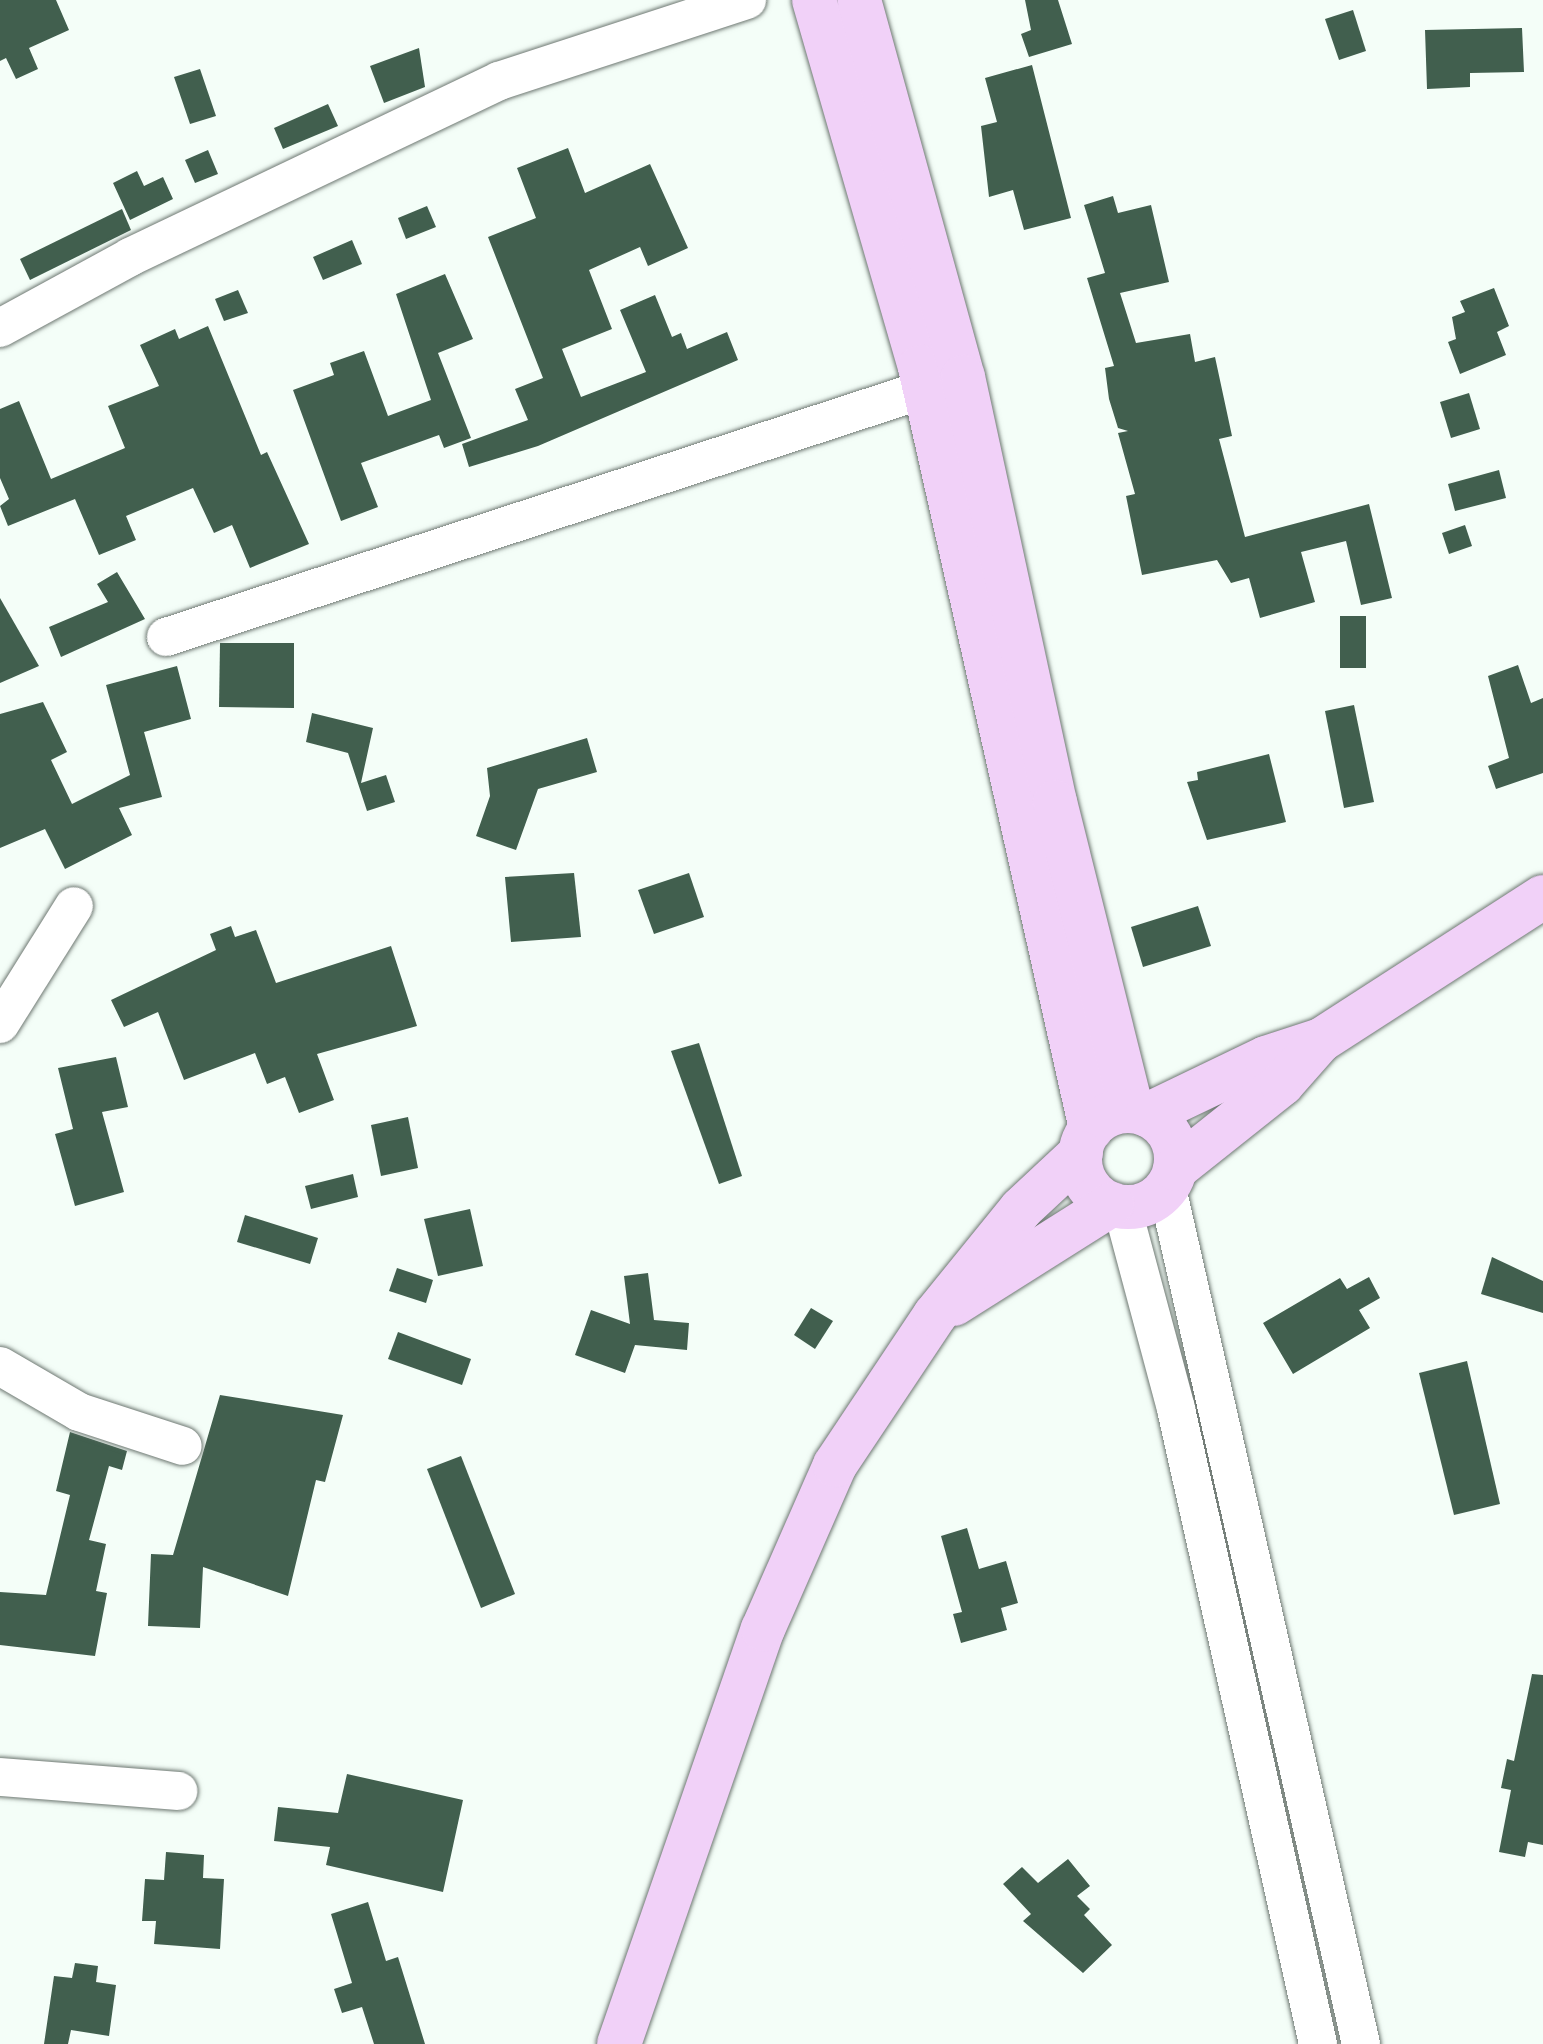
<!DOCTYPE html>
<style>
body{margin:0}
#map{position:relative;width:1543px;height:2044px;overflow:hidden;background:#f4fef8;font-family:"Golos Text",sans-serif}
div>[style]{position:absolute}
[style*='--x']{left:calc(var(--x)*1px);top:calc(var(--y)*1px);width:calc(var(--w)*1px);rotate:calc(var(--a)*1deg)}
.building>*{inset:0;background:#415f4e}
.roads{filter:drop-shadow(0 0 2px #6e7872) drop-shadow(0 0 2px #6e7872)}
.minor>*{height:38px;margin:-19px;padding:0 19px;transform-origin:19px;border-radius:19px;background:#fff}
.major>*{height:44px;margin:-22px;padding:0 22px;transform-origin:22px;border-radius:22px;background:#f1d1f8}
.major>.ring{margin:-22px;padding:0;box-sizing:content-box;background:none;border:44px solid #f1d1f8;border-radius:50%}
span{translate:-50% -50%;white-space:nowrap;text-align:center;line-height:1.15;-webkit-text-stroke:8px #fff;paint-order:stroke}
</style>
<div id="map">
<div class="building">
<i style="clip-path:polygon(0 0,56px 0,69px 30px,29px 48px,38px 69px,16px 79px,6px 58px,0 61px)"></i>
<i style="clip-path:polygon(1025px 0,1058px 0,1072px 44px,1029px 57px,1021px 34px,1031px 30px)"></i>
<i style="clip-path:polygon(1353px 10px,1366px 51px,1339px 60px,1325px 19px)"></i>
<i style="clip-path:polygon(1522px 28px,1524px 72px,1470px 73px,1470px 87px,1427px 89px,1425px 30px)"></i>
<i style="clip-path:polygon(419px 48px,425px 87px,384px 103px,370px 66px)"></i>
<i style="clip-path:polygon(1032px 65px,1071px 218px,1024px 230px,1013px 190px,989px 197px,981px 126px,997px 122px,985px 78px)"></i>
<i style="clip-path:polygon(200px 69px,216px 116px,190px 124px,174px 77px)"></i>
<i style="clip-path:polygon(328px 104px,338px 126px,283px 149px,274px 128px)"></i>
<i style="clip-path:polygon(568px 148px,585px 193px,650px 164px,688px 248px,648px 266px,640px 247px,589px 270px,612px 329px,562px 349px,581px 397px,646px 372px,620px 310px,655px 295px,672px 337px,681px 333px,687px 349px,727px 332px,738px 360px,538px 446px,469px 467px,462px 444px,528px 420px,515px 389px,543px 378px,488px 237px,536px 218px,517px 168px)"></i>
<i style="clip-path:polygon(208px 150px,218px 174px,195px 183px,185px 160px)"></i>
<i style="clip-path:polygon(137px 171px,144px 186px,163px 177px,173px 199px,130px 220px,113px 183px)"></i>
<i style="clip-path:polygon(1113px 196px,1118px 213px,1151px 205px,1169px 282px,1120px 293px,1136px 343px,1190px 334px,1195px 362px,1215px 357px,1232px 436px,1219px 439px,1245px 537px,1369px 504px,1392px 598px,1361px 605px,1346px 541px,1301px 552px,1315px 602px,1260px 618px,1249px 578px,1231px 583px,1217px 560px,1142px 575px,1126px 496px,1135px 494px,1118px 433px,1128px 431px,1118px 428px,1109px 399px,1105px 368px,1114px 366px,1087px 278px,1105px 273px,1084px 205px)"></i>
<i style="clip-path:polygon(427px 206px,436px 227px,406px 239px,398px 218px)"></i>
<i style="clip-path:polygon(122px 209px,131px 230px,30px 280px,20px 259px)"></i>
<i style="clip-path:polygon(352px 240px,362px 264px,323px 280px,313px 257px)"></i>
<i style="clip-path:polygon(445px 274px,473px 339px,438px 353px,471px 438px,444px 448px,439px 435px,361px 463px,378px 507px,341px 521px,293px 390px,334px 375px,330px 363px,364px 351px,388px 416px,431px 400px,396px 294px)"></i>
<i style="clip-path:polygon(1494px 288px,1509px 326px,1497px 332px,1506px 355px,1460px 374px,1448px 342px,1456px 339px,1452px 317px,1465px 312px,1460px 301px)"></i>
<i style="clip-path:polygon(238px 290px,248px 313px,224px 321px,215px 299px)"></i>
<i style="clip-path:polygon(208px 326px,261px 455px,267px 452px,309px 544px,250px 568px,232px 525px,214px 533px,193px 488px,126px 516px,136px 540px,99px 555px,75px 499px,8px 526px,0 506px,9px 499px,0 478px,0 409px,19px 401px,51px 479px,125px 448px,108px 406px,159px 386px,140px 345px,175px 329px,179px 339px)"></i>
<i style="clip-path:polygon(1469px 393px,1480px 429px,1451px 438px,1440px 402px)"></i>
<i style="clip-path:polygon(1499px 470px,1506px 498px,1455px 511px,1448px 484px)"></i>
<i style="clip-path:polygon(1465px 525px,1472px 546px,1449px 554px,1442px 533px)"></i>
<i style="clip-path:polygon(117px 572px,145px 619px,61px 657px,49px 627px,108px 602px,97px 584px)"></i>
<i style="clip-path:polygon(0 598px,39px 666px,0 683px)"></i>
<i style="clip-path:polygon(1340px 616px,1366px 616px,1366px 668px,1340px 668px)"></i>
<i style="clip-path:polygon(220px 643px,294px 643px,294px 708px,219px 707px)"></i>
<i style="clip-path:polygon(1518px 665px,1531px 703px,1543px 698px,1543px 773px,1496px 789px,1488px 766px,1509px 758px,1488px 676px)"></i>
<i style="clip-path:polygon(177px 666px,191px 719px,144px 732px,162px 797px,119px 808px,132px 835px,65px 869px,45px 829px,0 848px,0 714px,43px 702px,67px 752px,51px 760px,72px 804px,130px 775px,106px 685px)"></i>
<i style="clip-path:polygon(1354px 705px,1374px 802px,1344px 808px,1325px 711px)"></i>
<i style="clip-path:polygon(312px 713px,373px 728px,361px 783px,386px 775px,395px 802px,367px 811px,348px 753px,306px 742px)"></i>
<i style="clip-path:polygon(587px 738px,597px 772px,538px 789px,516px 850px,476px 836px,490px 796px,487px 768px)"></i>
<i style="clip-path:polygon(1269px 754px,1286px 822px,1207px 840px,1187px 782px,1198px 780px,1197px 772px)"></i>
<i style="clip-path:polygon(574px 873px,581px 937px,511px 942px,505px 877px)"></i>
<i style="clip-path:polygon(689px 873px,704px 917px,654px 934px,638px 890px)"></i>
<i style="clip-path:polygon(1198px 906px,1211px 946px,1143px 967px,1131px 927px)"></i>
<i style="clip-path:polygon(231px 926px,235px 937px,256px 930px,276px 983px,391px 946px,417px 1026px,317px 1054px,334px 1100px,299px 1113px,285px 1077px,267px 1084px,255px 1053px,184px 1080px,158px 1012px,124px 1027px,111px 1000px,216px 950px,210px 934px)"></i>
<i style="clip-path:polygon(699px 1043px,742px 1176px,719px 1184px,671px 1051px)"></i>
<i style="clip-path:polygon(116px 1057px,128px 1107px,102px 1112px,124px 1192px,75px 1206px,55px 1134px,73px 1129px,58px 1068px)"></i>
<i style="clip-path:polygon(408px 1117px,418px 1168px,381px 1176px,371px 1125px)"></i>
<i style="clip-path:polygon(353px 1174px,358px 1197px,311px 1209px,305px 1186px)"></i>
<i style="clip-path:polygon(470px 1209px,483px 1266px,438px 1276px,424px 1219px)"></i>
<i style="clip-path:polygon(245px 1215px,318px 1238px,310px 1264px,237px 1242px)"></i>
<i style="clip-path:polygon(1492px 1257px,1543px 1281px,1543px 1313px,1481px 1294px)"></i>
<i style="clip-path:polygon(397px 1268px,433px 1280px,426px 1303px,389px 1291px)"></i>
<i style="clip-path:polygon(648px 1273px,654px 1320px,689px 1323px,687px 1350px,635px 1345px,625px 1373px,575px 1355px,591px 1310px,630px 1324px,624px 1276px)"></i>
<i style="clip-path:polygon(1369px 1277px,1380px 1298px,1359px 1310px,1370px 1328px,1293px 1374px,1263px 1323px,1340px 1278px,1347px 1289px)"></i>
<i style="clip-path:polygon(811px 1308px,833px 1321px,815px 1349px,794px 1335px)"></i>
<i style="clip-path:polygon(398px 1332px,471px 1359px,462px 1385px,388px 1359px)"></i>
<i style="clip-path:polygon(1467px 1361px,1500px 1504px,1454px 1515px,1419px 1373px)"></i>
<i style="clip-path:polygon(220px 1395px,343px 1415px,325px 1482px,316px 1480px,288px 1596px,203px 1567px,200px 1628px,148px 1626px,151px 1554px,173px 1555px)"></i>
<i style="clip-path:polygon(70px 1432px,127px 1451px,122px 1470px,109px 1466px,89px 1540px,106px 1544px,96px 1591px,107px 1593px,95px 1656px,0 1645px,0 1592px,46px 1595px,70px 1495px,56px 1491px)"></i>
<i style="clip-path:polygon(461px 1456px,515px 1594px,481px 1608px,427px 1469px)"></i>
<i style="clip-path:polygon(967px 1528px,979px 1569px,1006px 1561px,1018px 1603px,1001px 1608px,1007px 1630px,961px 1643px,953px 1614px,962px 1612px,941px 1536px)"></i>
<i style="clip-path:polygon(1532px 1674px,1543px 1675px,1543px 1845px,1528px 1842px,1525px 1857px,1499px 1852px,1511px 1790px,1501px 1788px,1507px 1759px,1514px 1761px)"></i>
<i style="clip-path:polygon(347px 1774px,463px 1800px,443px 1892px,326px 1865px,330px 1847px,274px 1841px,278px 1807px,338px 1813px)"></i>
<i style="clip-path:polygon(166px 1852px,204px 1855px,203px 1878px,224px 1879px,220px 1949px,154px 1944px,156px 1921px,142px 1921px,145px 1879px,164px 1880px)"></i>
<i style="clip-path:polygon(1068px 1859px,1090px 1886px,1077px 1896px,1090px 1909px,1084px 1915px,1112px 1945px,1083px 1973px,1023px 1921px,1031px 1914px,1003px 1884px,1022px 1867px,1038px 1883px)"></i>
<i style="clip-path:polygon(368px 1902px,386px 1961px,398px 1957px,425px 2044px,374px 2044px,362px 2007px,342px 2013px,334px 1989px,352px 1983px,331px 1914px)"></i>
<i style="clip-path:polygon(75px 1963px,98px 1966px,96px 1982px,116px 1985px,109px 2036px,71px 2030px,68px 2044px,44px 2044px,54px 1976px,72px 1978px)"></i>
</div>
<div class="roads">
<div class="minor">
<i style="--x:0;--y:328;--w:148;--a:-28.6"></i>
<i style="--x:130;--y:257;--w:409;--a:-25.5"></i>
<i style="--x:499;--y:81;--w:261;--a:-18.1"></i>
<i style="--x:166;--y:637;--w:798;--a:-18.09"></i>
<i style="--x:0;--y:1024;--w:139;--a:-57.9"></i>
<i style="--x:1167;--y:1188;--w:878;--a:77.23"></i>
<i style="--x:1122;--y:1207;--w:209;--a:75"></i>
<i style="--x:1176;--y:1409;--w:651;--a:77.39"></i>
<i style="--x:0;--y:1366;--w:91;--a:30.2"></i>
<i style="--x:79;--y:1412;--w:109;--a:18.1"></i>
<i style="--x:0;--y:1777;--w:179;--a:4.5"></i>
</div>
<div class="major">
<i style="--x:814;--y:0;--w:382;--a:73.9"></i>
<i style="--x:920;--y:367;--w:781;--a:77.35"></i>
<i style="--x:859;--y:0;--w:391;--a:74.6"></i>
<i style="--x:963;--y:377;--w:435;--a:77.8"></i>
<i style="--x:1055;--y:802;--w:318;--a:76"></i>
<i class="ring" style="left:1080px;top:1111px;width:52px;height:52px"></i>
<i style="--x:1147;--y:1115;--w:132;--a:-25.6"></i>
<i style="--x:1266;--y:1058;--w:58;--a:-18.1"></i>
<i style="--x:1321;--y:1040;--w:264;--a:-32.8"></i>
<i style="--x:1175;--y:1169;--w:137;--a:-38.5"></i>
<i style="--x:1282;--y:1084;--w:56;--a:-48.6"></i>
<i style="--x:954;--y:1304;--w:187;--a:-32.3"></i>
<i style="--x:619;--y:2044;--w:439;--a:-70.9"></i>
<i style="--x:763;--y:1629;--w:179;--a:-66.3"></i>
<i style="--x:835;--y:1465;--w:180;--a:-56.3"></i>
<i style="--x:935;--y:1315;--w:136;--a:-50.9"></i>
<i style="--x:1021;--y:1209;--w:82;--a:-43"></i>
</div>
</div>
</div>
